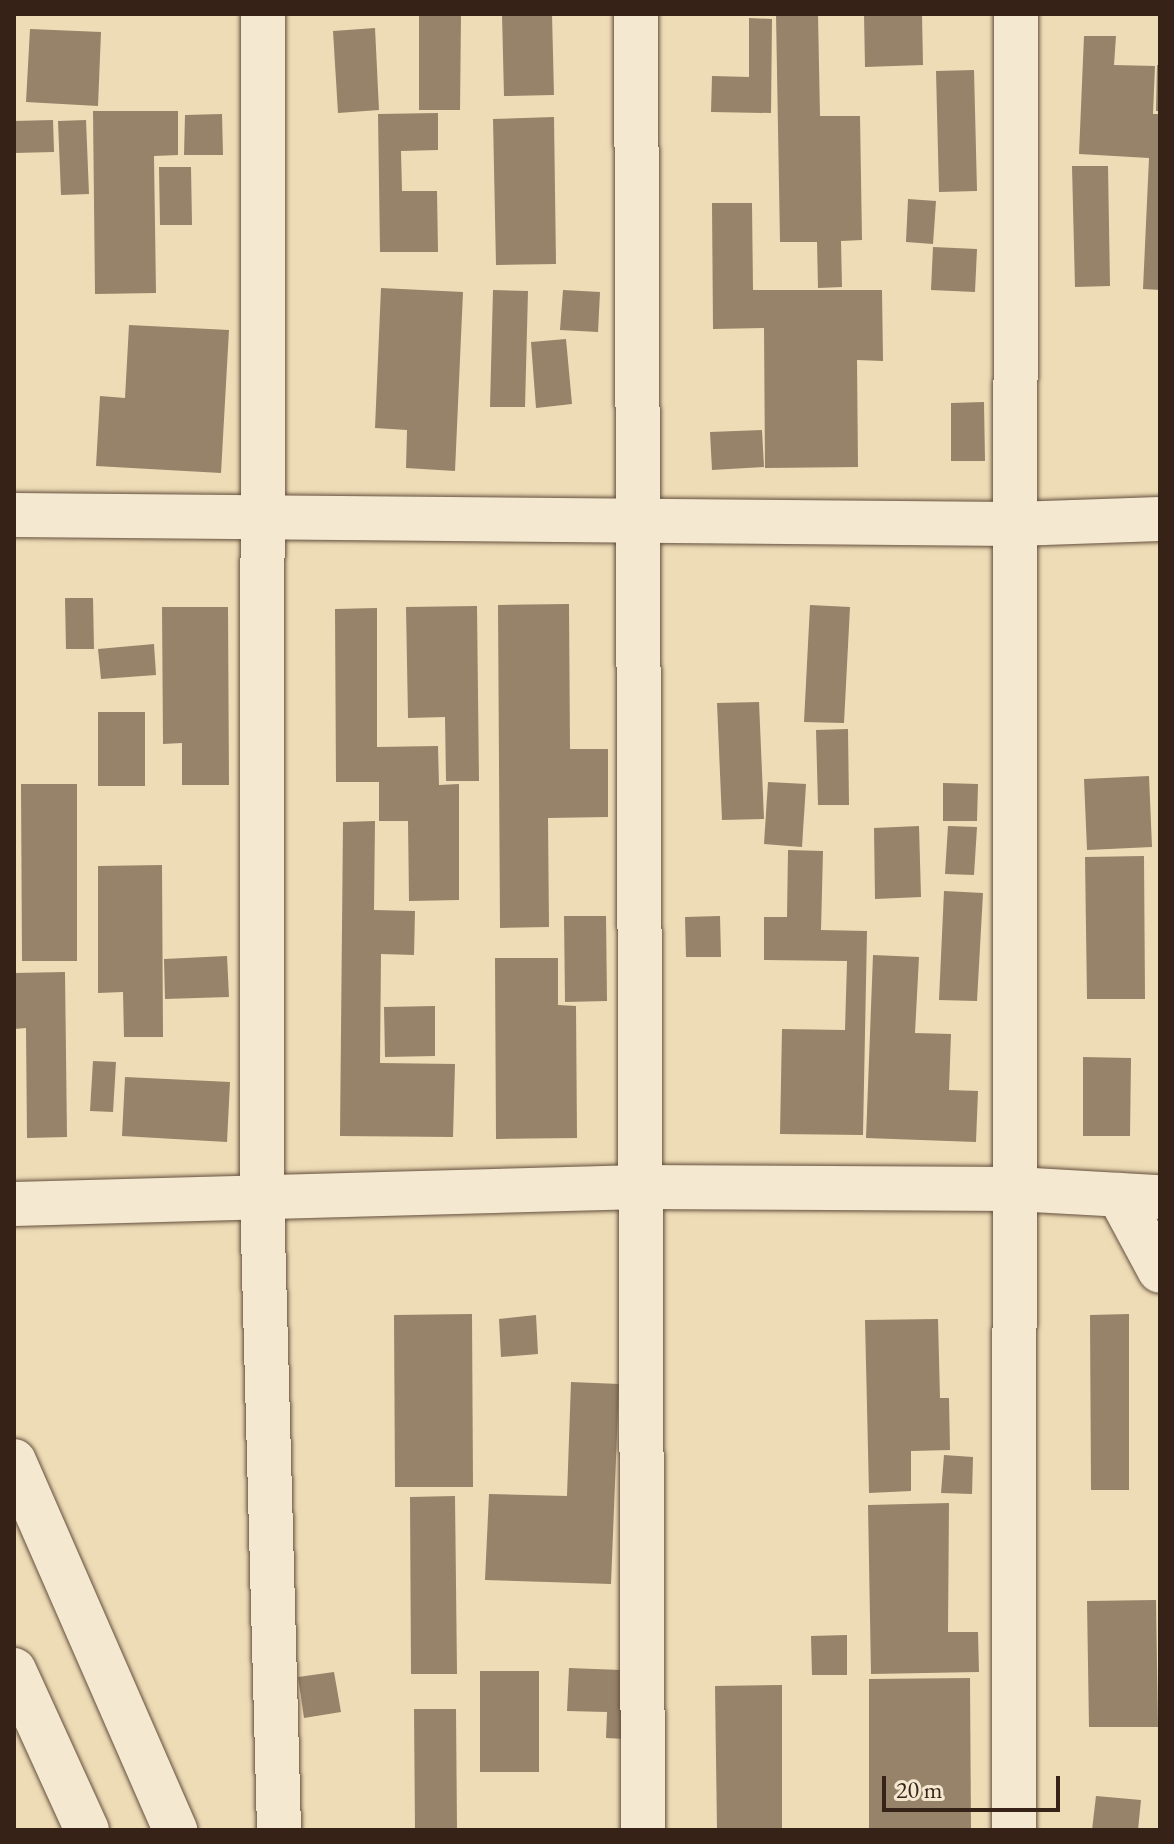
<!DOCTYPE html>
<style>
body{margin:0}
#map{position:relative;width:1174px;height:1844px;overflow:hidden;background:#eedcb6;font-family:"EB Garamond",serif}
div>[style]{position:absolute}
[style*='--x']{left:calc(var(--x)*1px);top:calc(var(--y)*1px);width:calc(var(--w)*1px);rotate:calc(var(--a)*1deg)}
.building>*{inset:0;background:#968369}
.roads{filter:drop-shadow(0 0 2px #64503e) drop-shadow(0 0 2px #64503e)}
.minor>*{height:44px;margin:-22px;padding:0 22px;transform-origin:22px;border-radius:22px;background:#f4e8d0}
span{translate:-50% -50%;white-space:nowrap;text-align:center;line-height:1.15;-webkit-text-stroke:7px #f4e8d0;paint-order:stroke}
.frame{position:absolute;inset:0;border:16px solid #362216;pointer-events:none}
.scale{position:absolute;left:882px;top:1776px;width:178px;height:36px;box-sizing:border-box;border:4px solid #362216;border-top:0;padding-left:10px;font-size:24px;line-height:28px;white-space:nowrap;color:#362216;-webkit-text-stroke:6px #f4e8d0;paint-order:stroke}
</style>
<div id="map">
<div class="building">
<i style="clip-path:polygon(419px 14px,461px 14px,460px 110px,419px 110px)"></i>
<i style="clip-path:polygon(502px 14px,552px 14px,554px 95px,504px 96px)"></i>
<i style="clip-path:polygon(776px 14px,818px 14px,820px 116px,860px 116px,862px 240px,841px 241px,842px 287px,818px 288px,817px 242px,780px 242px)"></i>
<i style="clip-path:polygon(864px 14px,922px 14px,923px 65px,865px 67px)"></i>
<i style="clip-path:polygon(749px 18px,772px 19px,771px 113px,711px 112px,712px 76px,749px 77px)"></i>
<i style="clip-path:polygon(375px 28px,379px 110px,338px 113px,333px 31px)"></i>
<i style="clip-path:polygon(30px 29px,101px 32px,98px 106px,26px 102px)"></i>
<i style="clip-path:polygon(1084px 36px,1116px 36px,1114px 65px,1155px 66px,1153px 114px,1160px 114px,1160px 290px,1143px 289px,1149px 158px,1079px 154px)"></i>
<i style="clip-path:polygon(1157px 65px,1160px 65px,1160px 111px,1156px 111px)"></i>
<i style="clip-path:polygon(974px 70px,977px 191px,939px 192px,936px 71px)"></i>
<i style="clip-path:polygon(93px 111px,178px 111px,178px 155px,154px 156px,156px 293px,95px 294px)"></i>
<i style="clip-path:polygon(438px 113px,438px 150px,401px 151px,402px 191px,437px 191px,438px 252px,380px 252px,378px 114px)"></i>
<i style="clip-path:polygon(222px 114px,223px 155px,184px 155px,185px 115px)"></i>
<i style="clip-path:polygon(554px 117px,556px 264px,496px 265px,493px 119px)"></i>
<i style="clip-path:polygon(53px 120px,54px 152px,14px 153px,14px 121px)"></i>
<i style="clip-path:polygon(86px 120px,89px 194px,61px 195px,58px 121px)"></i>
<i style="clip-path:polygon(1072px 166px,1108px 166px,1110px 286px,1075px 287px)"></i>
<i style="clip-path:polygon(159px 167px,191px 167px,192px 225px,160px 225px)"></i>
<i style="clip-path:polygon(908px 199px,936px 201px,933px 244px,906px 242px)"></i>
<i style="clip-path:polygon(712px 203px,752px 203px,753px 290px,882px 290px,883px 361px,857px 360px,858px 467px,765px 468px,764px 328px,713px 329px)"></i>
<i style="clip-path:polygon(933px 247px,977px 249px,975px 292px,931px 290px)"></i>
<i style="clip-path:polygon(381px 288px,463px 292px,455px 471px,406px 468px,407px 430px,375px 428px)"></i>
<i style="clip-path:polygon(493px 290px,528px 291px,525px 407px,490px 407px)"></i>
<i style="clip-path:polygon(563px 290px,600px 292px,598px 332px,560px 330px)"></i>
<i style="clip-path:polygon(129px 325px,229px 330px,221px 473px,96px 466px,100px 396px,125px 398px)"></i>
<i style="clip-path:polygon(566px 339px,572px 404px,536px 408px,531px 342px)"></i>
<i style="clip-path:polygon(984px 402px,985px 461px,951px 461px,951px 403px)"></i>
<i style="clip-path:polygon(762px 430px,764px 467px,712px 470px,710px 432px)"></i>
<i style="clip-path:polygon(65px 598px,93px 598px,94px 649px,66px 649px)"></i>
<i style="clip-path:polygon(569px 604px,570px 749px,608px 749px,608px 817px,548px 818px,549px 927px,500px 928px,498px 605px)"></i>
<i style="clip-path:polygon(810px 605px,850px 607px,844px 723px,804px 722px)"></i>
<i style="clip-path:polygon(477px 606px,479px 781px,446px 781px,445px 717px,408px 718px,406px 607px)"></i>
<i style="clip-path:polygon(162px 607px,228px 607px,229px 785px,182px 785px,182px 743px,163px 744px)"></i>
<i style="clip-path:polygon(377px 608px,377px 747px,438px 746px,439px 785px,459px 784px,459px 900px,409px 901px,408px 821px,379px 821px,379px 782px,336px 782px,335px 609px)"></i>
<i style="clip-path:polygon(154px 644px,156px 675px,101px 679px,98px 649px)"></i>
<i style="clip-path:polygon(759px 702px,764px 819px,722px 820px,717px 703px)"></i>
<i style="clip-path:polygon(98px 712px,145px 712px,145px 786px,98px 786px)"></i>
<i style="clip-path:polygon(848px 729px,849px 805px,818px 805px,816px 730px)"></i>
<i style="clip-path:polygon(1149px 776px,1152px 847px,1087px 850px,1084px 779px)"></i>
<i style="clip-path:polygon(768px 782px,806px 784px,802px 847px,764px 844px)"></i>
<i style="clip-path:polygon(943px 783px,978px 784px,977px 821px,943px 821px)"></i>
<i style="clip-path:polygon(21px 784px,77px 784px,77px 961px,22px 961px)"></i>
<i style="clip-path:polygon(375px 821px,374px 910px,415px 911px,414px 955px,381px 954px,380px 1063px,455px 1064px,453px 1137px,340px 1136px,343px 822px)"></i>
<i style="clip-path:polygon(919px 826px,921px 897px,875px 899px,874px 828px)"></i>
<i style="clip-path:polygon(948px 826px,977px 827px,974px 875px,945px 874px)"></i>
<i style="clip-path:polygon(788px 850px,823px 851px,821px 930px,867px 931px,863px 1135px,780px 1134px,782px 1029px,845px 1030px,847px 961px,764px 960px,764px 917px,787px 917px)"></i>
<i style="clip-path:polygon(1144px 856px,1145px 999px,1087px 999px,1085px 857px)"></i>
<i style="clip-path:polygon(162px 865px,163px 1037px,124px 1037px,123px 992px,98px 993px,98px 866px)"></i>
<i style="clip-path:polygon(944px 891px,983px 893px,977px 1001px,939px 1000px)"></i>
<i style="clip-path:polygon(564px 916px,606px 916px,607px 1001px,565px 1002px)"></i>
<i style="clip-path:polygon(720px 916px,721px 957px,686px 957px,685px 917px)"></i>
<i style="clip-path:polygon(873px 955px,919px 957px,915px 1033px,951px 1034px,949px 1090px,978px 1091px,976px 1142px,866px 1138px)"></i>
<i style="clip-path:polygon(227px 956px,229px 997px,165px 999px,164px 959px)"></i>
<i style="clip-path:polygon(495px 958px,558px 958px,558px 1005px,576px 1006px,577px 1138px,496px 1139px)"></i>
<i style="clip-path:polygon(65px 972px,67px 1137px,27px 1138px,26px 1028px,14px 1029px,14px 973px)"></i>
<i style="clip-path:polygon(435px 1006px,435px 1056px,385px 1057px,384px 1007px)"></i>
<i style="clip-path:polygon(1083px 1057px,1131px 1058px,1130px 1136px,1083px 1136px)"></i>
<i style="clip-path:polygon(93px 1061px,116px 1062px,113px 1112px,90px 1111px)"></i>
<i style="clip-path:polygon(125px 1077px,230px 1082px,227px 1142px,122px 1136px)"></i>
<i style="clip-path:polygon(472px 1314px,473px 1487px,395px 1487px,394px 1315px)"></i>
<i style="clip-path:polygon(1129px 1314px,1129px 1490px,1091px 1490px,1090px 1315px)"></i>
<i style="clip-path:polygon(536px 1315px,538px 1354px,501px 1357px,499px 1319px)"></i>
<i style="clip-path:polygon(938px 1319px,940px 1398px,949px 1398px,950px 1450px,911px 1451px,911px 1491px,869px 1493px,865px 1320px)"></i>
<i style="clip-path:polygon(571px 1382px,619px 1384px,611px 1584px,485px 1580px,489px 1494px,567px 1496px)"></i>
<i style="clip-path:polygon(944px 1455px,973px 1457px,972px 1494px,941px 1493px)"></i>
<i style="clip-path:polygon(455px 1496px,457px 1674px,411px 1674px,410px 1497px)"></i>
<i style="clip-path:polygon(949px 1503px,948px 1632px,978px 1632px,979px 1672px,871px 1674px,868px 1505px)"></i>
<i style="clip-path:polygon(1156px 1600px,1158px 1727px,1089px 1727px,1087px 1601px)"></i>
<i style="clip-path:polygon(847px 1635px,847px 1675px,812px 1675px,811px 1636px)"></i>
<i style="clip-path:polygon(569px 1668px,647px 1671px,644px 1740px,606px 1738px,607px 1712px,567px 1711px)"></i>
<i style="clip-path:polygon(480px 1671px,539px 1671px,539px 1772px,480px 1772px)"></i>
<i style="clip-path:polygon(334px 1672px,341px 1712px,304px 1718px,298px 1677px)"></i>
<i style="clip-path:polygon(970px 1678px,971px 1830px,869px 1830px,869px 1679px)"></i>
<i style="clip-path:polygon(782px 1685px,782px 1830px,717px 1830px,715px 1686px)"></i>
<i style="clip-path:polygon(414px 1709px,456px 1709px,457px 1830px,415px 1830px)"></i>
<i style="clip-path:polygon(1096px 1796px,1141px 1800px,1138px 1830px,1092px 1830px)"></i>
</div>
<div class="roads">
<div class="minor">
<i style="--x:263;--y:14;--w:1183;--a:90.05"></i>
<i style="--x:262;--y:1197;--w:633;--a:88.46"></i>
<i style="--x:636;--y:14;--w:1816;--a:89.78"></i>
<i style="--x:14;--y:515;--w:1001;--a:0.52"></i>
<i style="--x:1015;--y:524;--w:145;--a:-2"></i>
<i style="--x:1119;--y:1195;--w:86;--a:61.7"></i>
<i style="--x:14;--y:1204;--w:628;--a:-1.55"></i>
<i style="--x:642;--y:1187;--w:373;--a:0.3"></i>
<i style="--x:1015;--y:1189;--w:145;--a:3.2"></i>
<i style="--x:14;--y:1461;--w:403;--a:66.4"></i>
<i style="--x:14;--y:1670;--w:176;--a:65.5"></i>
<i style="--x:1014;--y:1830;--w:1816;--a:-89.94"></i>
</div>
</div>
<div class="frame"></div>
<div class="scale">20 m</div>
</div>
